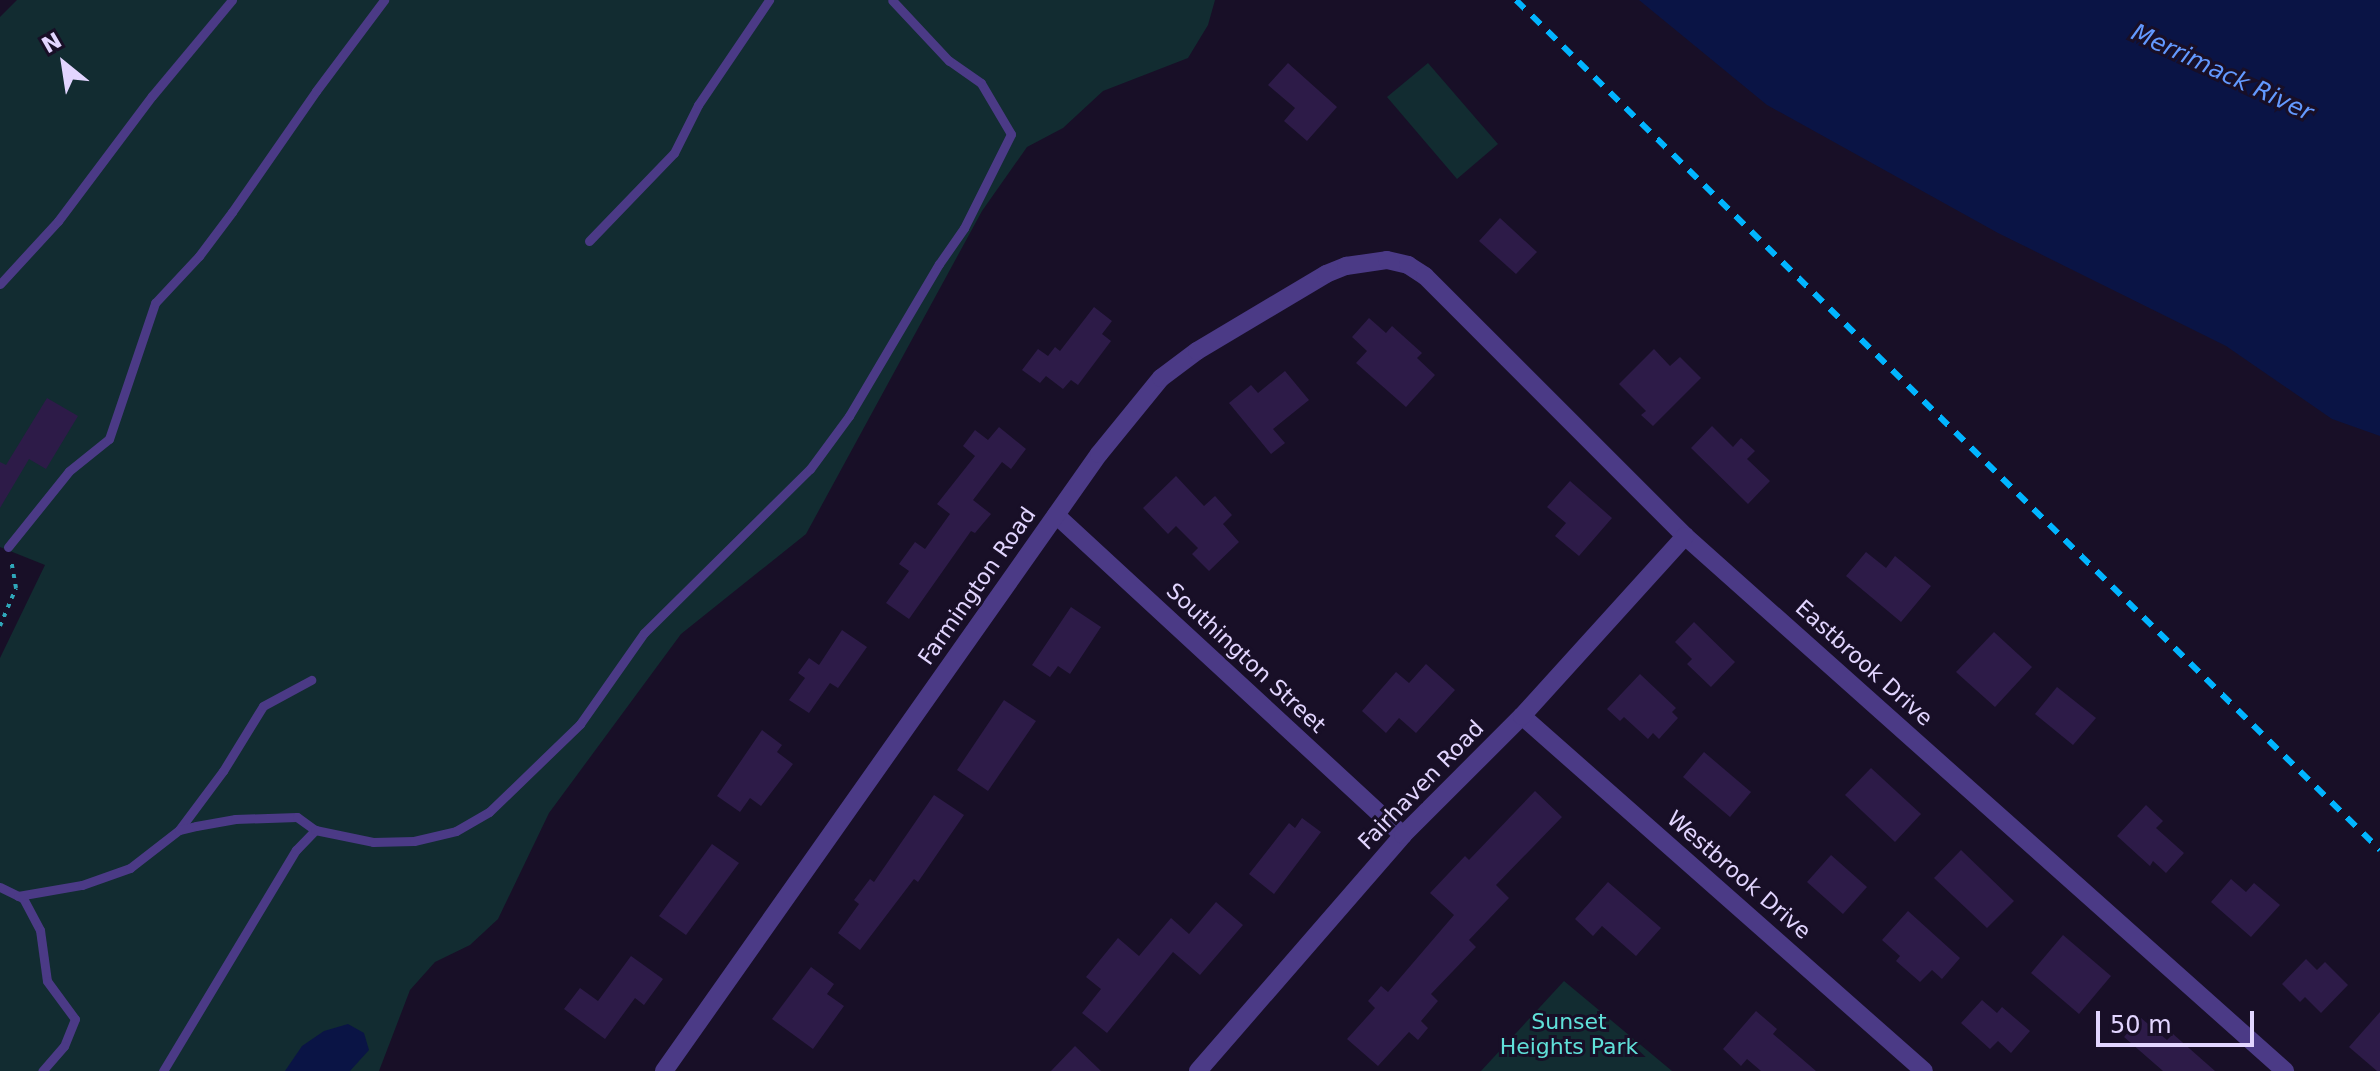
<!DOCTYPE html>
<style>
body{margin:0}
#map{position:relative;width:2380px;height:1071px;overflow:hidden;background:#180f27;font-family:"DejaVu Sans",sans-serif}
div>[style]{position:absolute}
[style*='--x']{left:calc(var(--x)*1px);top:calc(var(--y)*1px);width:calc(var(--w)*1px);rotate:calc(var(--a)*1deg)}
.green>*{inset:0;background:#122c31}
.water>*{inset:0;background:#0a1445}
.building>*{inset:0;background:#2d1b48}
.path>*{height:4px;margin-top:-2px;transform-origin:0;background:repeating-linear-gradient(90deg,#2fa7b9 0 4px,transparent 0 10px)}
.service>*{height:9px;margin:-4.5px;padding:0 4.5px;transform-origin:4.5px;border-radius:4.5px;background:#4b3a86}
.minor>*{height:18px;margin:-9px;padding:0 9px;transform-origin:9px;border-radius:9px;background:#4b3a86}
.rail>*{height:6px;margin-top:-3px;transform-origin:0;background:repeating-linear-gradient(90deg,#01b5ff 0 12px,transparent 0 22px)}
span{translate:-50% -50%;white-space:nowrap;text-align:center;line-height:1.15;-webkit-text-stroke:6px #180f27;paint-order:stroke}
.street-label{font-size:22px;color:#e2d5ff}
.park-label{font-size:22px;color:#60e0d9}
.water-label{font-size:24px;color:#6399ff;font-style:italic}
.north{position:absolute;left:24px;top:24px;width:80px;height:80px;-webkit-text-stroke:6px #180f27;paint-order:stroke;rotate:330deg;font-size:22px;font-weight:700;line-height:32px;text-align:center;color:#e2d5ff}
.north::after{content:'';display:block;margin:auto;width:28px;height:36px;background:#e2d5ff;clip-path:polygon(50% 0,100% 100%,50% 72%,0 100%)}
.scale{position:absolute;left:2096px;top:1011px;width:158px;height:36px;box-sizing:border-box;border:4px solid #e2d5ff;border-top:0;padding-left:10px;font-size:24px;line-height:28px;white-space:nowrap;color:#e2d5ff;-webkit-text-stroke:6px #180f27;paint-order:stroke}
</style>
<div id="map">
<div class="green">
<i style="clip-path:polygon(17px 0,1215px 0,1208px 25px,1188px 58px,1103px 91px,1063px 128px,1027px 147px,982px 211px,806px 534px,681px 634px,549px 813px,498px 919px,470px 945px,435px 962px,410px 990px,379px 1071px,0 1071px,0 658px,45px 565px,0 547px,0 17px)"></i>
<i style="clip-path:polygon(1428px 63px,1498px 144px,1457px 179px,1387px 97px)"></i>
<i style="clip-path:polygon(1564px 981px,1672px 1071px,1481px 1071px)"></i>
</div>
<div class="water">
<i style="clip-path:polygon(1639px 0,2380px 0,2380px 436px,2332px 419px,2226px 346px,1998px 233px,1767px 105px)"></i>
<i style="clip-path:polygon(348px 1024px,364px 1033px,369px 1050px,350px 1071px,285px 1071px,302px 1046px,324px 1031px)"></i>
</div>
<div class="building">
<i style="clip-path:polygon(1288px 63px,1337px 107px,1307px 141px,1284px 121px,1295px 108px,1268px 85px)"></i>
<i style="clip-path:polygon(1500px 218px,1537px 252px,1516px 274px,1479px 241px)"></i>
<i style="clip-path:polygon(1094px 307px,1112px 321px,1102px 334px,1111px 341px,1078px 385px,1071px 380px,1063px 389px,1046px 376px,1040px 383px,1022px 370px,1038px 349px,1048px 356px,1055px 347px,1060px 351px)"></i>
<i style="clip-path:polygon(1369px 318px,1386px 333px,1392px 326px,1422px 353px,1417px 358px,1435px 375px,1406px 407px,1356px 363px,1367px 351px,1352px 337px)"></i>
<i style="clip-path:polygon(1654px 349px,1670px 366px,1680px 357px,1701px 378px,1653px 426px,1641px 415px,1646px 411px,1619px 384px)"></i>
<i style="clip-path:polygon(1285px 371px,1309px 400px,1273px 429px,1285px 443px,1271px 454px,1229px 403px,1251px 385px,1258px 393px)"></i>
<i style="clip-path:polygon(47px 398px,78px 416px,46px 469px,29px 459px,0 508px,0 462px,6px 465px)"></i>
<i style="clip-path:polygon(1712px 426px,1733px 447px,1741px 438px,1755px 451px,1747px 459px,1770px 481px,1748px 504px,1691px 448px)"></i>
<i style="clip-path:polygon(999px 427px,1026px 449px,1011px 469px,1002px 462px,973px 500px,991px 514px,975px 533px,971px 531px,909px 619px,886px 603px,909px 571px,899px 564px,915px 542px,925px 549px,950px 514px,937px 504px,975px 456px,963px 446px,975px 430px,988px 440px)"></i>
<i style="clip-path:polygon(1176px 476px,1204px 506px,1215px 496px,1232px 515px,1223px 524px,1239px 542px,1209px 571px,1192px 554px,1198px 548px,1176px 526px,1168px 534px,1143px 508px)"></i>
<i style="clip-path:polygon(1570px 481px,1612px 518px,1579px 556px,1555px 536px,1566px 523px,1547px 507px)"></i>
<i style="clip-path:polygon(1866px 552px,1886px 568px,1895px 556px,1931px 586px,1901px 622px,1846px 576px)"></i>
<i style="clip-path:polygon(1071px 607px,1101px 627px,1070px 674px,1058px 666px,1050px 677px,1032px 665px)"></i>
<i style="clip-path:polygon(1694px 622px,1735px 662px,1711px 687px,1687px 664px,1692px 659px,1675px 642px)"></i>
<i style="clip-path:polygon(842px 630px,867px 647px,838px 688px,830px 683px,809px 713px,789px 700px,805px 678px,798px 673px,809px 658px,819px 665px)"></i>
<i style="clip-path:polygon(1994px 632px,2032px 667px,1995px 707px,1956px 672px)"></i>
<i style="clip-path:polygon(1426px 664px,1455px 690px,1416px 733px,1399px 718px,1386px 733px,1362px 711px,1396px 672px,1409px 683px)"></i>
<i style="clip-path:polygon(1640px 674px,1676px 708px,1672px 712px,1678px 718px,1659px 739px,1653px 733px,1648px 739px,1624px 717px,1620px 721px,1607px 709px)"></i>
<i style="clip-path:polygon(2057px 687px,2096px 718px,2073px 745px,2035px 714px)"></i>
<i style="clip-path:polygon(1004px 700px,1036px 721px,988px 791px,957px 770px)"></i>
<i style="clip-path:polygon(762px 730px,782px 745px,777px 752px,793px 764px,761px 806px,750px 798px,740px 812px,717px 796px)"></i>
<i style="clip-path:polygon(1704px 752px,1751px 792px,1730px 817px,1683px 777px)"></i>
<i style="clip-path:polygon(1871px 768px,1921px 814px,1895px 842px,1845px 795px)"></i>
<i style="clip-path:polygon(1535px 791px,1562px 817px,1496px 885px,1509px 898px,1469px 940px,1476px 947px,1431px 994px,1438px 1001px,1421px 1021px,1428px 1028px,1418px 1040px,1409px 1032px,1378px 1066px,1347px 1039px,1375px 1008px,1368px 1001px,1381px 986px,1388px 992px,1454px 915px,1430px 893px,1465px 856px,1469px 860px)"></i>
<i style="clip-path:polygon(934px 795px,964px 815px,918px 882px,914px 879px,860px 950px,838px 933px,859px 904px,854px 900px,870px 879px,874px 882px)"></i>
<i style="clip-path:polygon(2146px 805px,2163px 821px,2156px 828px,2184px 853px,2166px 873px,2153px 861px,2150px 866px,2117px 836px)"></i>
<i style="clip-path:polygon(1302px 818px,1321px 832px,1274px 894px,1249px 874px,1289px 823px,1295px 828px)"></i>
<i style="clip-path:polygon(712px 844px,739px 863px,686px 935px,659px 916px)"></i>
<i style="clip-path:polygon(1961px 850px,2014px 901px,1987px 928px,1934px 878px)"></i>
<i style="clip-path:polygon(1831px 855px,1867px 887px,1843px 914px,1807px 882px)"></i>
<i style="clip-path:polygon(2231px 879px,2246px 892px,2254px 883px,2280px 905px,2251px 937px,2211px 902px)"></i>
<i style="clip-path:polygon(1608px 882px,1661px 928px,1636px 956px,1602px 926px,1593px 936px,1575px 919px)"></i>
<i style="clip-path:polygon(1216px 902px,1243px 925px,1200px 975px,1173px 952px,1107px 1033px,1082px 1013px,1101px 989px,1086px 977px,1118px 938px,1139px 956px,1171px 918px,1189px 934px)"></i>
<i style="clip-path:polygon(1908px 911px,1960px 958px,1942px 979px,1932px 970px,1920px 982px,1896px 961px,1900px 956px,1882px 940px)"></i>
<i style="clip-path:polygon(2063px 935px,2111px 976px,2079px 1014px,2031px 973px)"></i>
<i style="clip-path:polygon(631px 956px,663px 979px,644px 1005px,635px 998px,605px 1039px,564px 1009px,580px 988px,598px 1001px)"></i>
<i style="clip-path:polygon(2306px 959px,2317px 970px,2325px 962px,2348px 985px,2321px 1013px,2305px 997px,2300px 1002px,2282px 984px)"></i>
<i style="clip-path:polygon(811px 967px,834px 984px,827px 994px,844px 1006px,813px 1049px,772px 1019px)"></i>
<i style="clip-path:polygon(1982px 1000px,1997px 1013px,2002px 1007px,2030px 1031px,2011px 1053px,1998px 1041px,1990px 1049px,1961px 1023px)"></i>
<i style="clip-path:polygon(1756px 1011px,1777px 1029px,1773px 1034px,1816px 1071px,1761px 1071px,1747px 1059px,1741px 1066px,1723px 1049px)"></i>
<i style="clip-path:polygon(2380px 1012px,2380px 1071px,2377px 1071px,2349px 1047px)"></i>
<i style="clip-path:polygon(2141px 1018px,2167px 1040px,2173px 1034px,2215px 1071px,2163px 1071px,2124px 1037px)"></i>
<i style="clip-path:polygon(1075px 1046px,1101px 1071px,1051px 1071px)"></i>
</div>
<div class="path">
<i style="--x:0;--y:626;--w:41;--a:-67.2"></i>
<i style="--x:16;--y:588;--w:27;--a:-100"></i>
</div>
<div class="service">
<i style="--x:589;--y:241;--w:122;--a:-46"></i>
<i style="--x:674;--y:153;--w:54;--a:-63.4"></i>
<i style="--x:698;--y:105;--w:127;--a:-55.9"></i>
<i style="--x:0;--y:284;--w:86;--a:-47.4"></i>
<i style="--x:58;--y:221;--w:156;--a:-53.1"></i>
<i style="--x:152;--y:96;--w:125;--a:-50.2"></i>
<i style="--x:8;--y:547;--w:97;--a:-51.2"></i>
<i style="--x:69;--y:471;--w:51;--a:-38.7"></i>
<i style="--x:109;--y:439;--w:144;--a:-71.3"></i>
<i style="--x:155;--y:303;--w:64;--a:-46.9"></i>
<i style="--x:199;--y:256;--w:55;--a:-53.1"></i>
<i style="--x:232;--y:212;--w:147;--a:-55.2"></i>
<i style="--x:316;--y:91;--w:114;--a:-53.2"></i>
<i style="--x:179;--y:830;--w:74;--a:-53.3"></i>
<i style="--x:223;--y:771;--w:76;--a:-58.4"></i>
<i style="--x:263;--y:706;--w:55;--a:-28.4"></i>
<i style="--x:0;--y:887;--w:25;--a:26"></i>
<i style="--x:23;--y:898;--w:36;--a:62"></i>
<i style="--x:40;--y:930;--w:51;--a:82.2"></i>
<i style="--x:47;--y:981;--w:47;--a:53.6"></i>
<i style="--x:75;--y:1019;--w:29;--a:112"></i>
<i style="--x:64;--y:1046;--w:33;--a:131"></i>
<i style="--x:18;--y:896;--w:65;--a:-9.8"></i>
<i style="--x:82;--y:885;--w:51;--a:-19.5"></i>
<i style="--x:130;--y:868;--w:62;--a:-37.8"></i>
<i style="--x:179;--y:830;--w:17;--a:-13"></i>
<i style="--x:196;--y:826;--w:40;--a:-10"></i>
<i style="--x:235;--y:819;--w:62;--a:-1.8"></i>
<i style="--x:297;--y:817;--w:22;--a:36"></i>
<i style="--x:163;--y:1071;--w:258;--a:-59"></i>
<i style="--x:296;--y:850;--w:28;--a:-46"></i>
<i style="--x:315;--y:830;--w:59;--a:11.7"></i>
<i style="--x:373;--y:842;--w:41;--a:-1.4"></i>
<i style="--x:414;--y:841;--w:43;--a:-13.4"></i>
<i style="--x:456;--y:831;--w:38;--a:-30"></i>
<i style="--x:489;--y:812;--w:127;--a:-44"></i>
<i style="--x:580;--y:724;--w:111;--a:-54.9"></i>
<i style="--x:644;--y:633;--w:233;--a:-44.7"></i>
<i style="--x:810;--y:469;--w:66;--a:-53.7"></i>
<i style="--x:849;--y:416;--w:177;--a:-59.4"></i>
<i style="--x:939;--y:264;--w:44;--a:-55.2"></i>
<i style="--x:964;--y:228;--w:105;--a:-63.4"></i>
<i style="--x:1011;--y:134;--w:59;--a:-120.5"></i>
<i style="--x:981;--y:83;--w:39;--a:-145"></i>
<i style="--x:949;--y:61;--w:83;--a:-133.1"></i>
</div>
<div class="minor">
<i style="--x:1056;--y:515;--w:472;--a:42.7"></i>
<i style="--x:1522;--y:716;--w:536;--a:41.45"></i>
<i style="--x:664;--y:1071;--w:755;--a:-54.82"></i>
<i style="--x:1099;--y:454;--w:98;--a:-50.8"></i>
<i style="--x:1161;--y:378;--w:45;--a:-36.9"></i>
<i style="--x:1197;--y:351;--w:150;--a:-30.8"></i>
<i style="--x:1326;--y:274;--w:22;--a:-22"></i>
<i style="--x:1346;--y:266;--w:41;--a:-8.3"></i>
<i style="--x:1387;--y:260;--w:22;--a:13"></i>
<i style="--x:1408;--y:265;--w:20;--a:33"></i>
<i style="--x:1425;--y:276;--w:368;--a:45"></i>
<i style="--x:1685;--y:536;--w:804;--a:41.72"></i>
<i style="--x:1198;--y:1071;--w:313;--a:-49"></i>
<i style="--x:1403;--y:835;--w:168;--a:-45"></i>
<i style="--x:1522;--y:716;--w:243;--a:-47.8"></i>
</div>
<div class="rail">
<i style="--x:1516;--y:0;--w:1212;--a:44.53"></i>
</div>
<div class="street-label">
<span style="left:977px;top:586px;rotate:-55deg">Farmington Road</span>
<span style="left:1246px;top:658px;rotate:43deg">Southington Street</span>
<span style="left:1864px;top:663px;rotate:42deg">Eastbrook Drive</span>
<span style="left:1421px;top:785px;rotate:-46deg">Fairhaven Road</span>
<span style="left:1739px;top:875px;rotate:41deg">Westbrook Drive</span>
</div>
<div class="park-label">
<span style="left:1569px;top:1034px">Sunset<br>Heights Park</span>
</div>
<div class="water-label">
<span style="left:2222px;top:73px;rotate:25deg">Merrimack River</span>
</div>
<div class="north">N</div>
<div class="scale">50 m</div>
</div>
